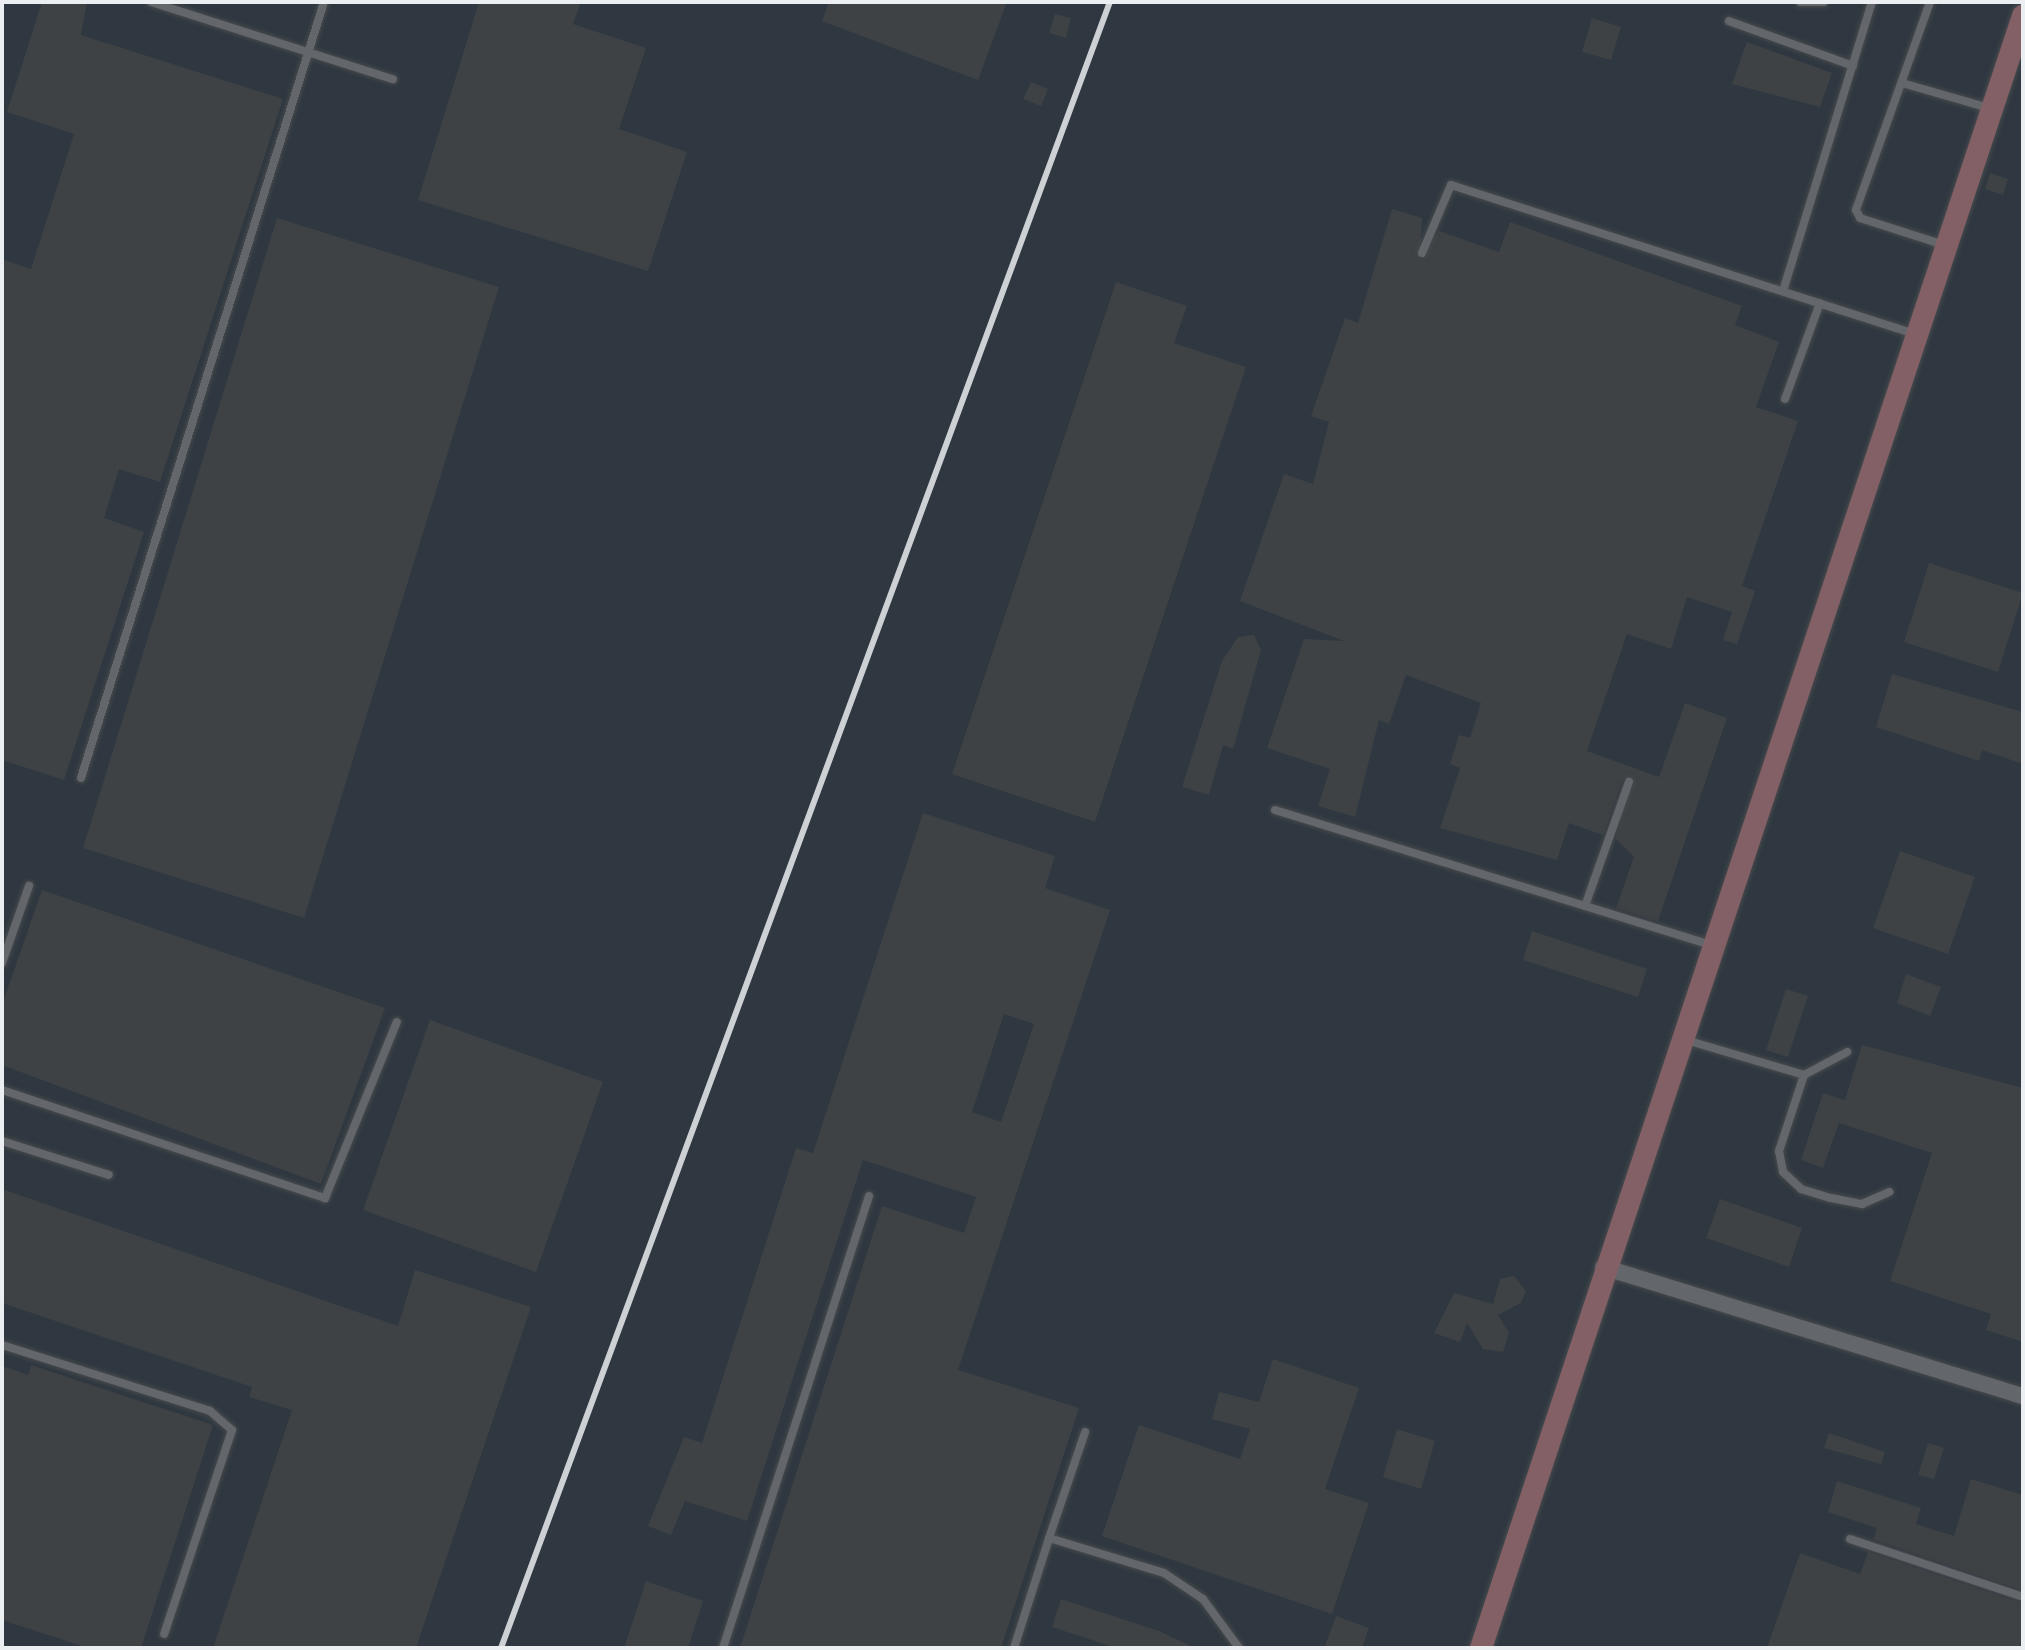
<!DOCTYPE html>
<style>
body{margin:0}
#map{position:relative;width:2025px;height:1650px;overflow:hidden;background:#2a2e31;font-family:Figtree,sans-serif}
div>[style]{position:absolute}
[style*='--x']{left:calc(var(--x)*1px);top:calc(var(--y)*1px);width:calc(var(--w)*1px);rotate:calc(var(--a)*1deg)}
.built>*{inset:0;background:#2f3840}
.building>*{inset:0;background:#3e4245}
.roads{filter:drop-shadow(0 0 2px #474a4d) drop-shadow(0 0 2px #474a4d)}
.lane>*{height:8px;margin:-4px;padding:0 4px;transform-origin:4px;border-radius:4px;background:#63676b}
.street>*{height:16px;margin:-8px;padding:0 8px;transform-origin:8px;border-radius:8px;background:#63676b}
.secondary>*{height:22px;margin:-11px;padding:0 11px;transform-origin:11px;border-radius:11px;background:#836065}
.rail>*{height:6px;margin:-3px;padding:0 3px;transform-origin:3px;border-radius:3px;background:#ced1d4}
span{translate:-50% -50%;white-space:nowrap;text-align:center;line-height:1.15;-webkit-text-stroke:6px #202427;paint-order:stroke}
.frame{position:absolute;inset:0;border:4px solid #eceff1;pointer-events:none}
</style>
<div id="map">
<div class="built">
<i style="clip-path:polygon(2px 2px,2023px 2px,2023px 1648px,2px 1648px)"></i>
</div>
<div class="building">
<i style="clip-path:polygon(42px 2px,87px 2px,81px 35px,283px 99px,160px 482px,119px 469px,104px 518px,144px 532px,64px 780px,2px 760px,2px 259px,31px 269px,74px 134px,7px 112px)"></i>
<i style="clip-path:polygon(479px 2px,581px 2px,573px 24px,646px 48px,619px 129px,687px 152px,648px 271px,418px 200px)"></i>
<i style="clip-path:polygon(829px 2px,1007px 2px,978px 80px,822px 21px)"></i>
<i style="clip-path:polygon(1055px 14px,1071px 18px,1066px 38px,1049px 33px)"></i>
<i style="clip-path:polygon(1592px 18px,1621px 27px,1611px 60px,1582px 52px)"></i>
<i style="clip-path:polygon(1747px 42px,1832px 73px,1820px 107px,1732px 84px)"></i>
<i style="clip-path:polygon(1031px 82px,1048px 89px,1041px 106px,1023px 99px)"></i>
<i style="clip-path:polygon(1990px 173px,2008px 179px,2003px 195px,1985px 189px)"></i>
<i style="clip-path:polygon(1392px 209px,1422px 218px,1420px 260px,1439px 231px,1499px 252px,1510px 222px,1742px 306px,1735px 325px,1779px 342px,1756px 407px,1798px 421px,1742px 586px,1755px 591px,1737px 644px,1723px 640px,1732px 612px,1687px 597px,1671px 649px,1627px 634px,1587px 751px,1659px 777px,1685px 703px,1727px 718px,1658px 921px,1616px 908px,1634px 857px,1616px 839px,1632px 776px,1622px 780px,1603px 835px,1569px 823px,1557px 860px,1440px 828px,1460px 768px,1450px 764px,1459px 735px,1470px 738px,1481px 703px,1406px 675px,1389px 724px,1379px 720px,1355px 817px,1318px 806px,1330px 769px,1267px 748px,1304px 639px,1344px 641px,1240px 601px,1284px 474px,1313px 484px,1329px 422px,1311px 416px,1345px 318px,1358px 323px)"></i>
<i style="clip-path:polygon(277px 218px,499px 287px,304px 918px,83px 848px)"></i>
<i style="clip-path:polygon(1116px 282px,1187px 306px,1174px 343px,1246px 367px,1095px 822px,952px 774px)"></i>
<i style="clip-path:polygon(1929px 563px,2023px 593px,1998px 672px,1904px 642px)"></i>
<i style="clip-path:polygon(1254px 635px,1261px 650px,1233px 749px,1223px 745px,1209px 795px,1182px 787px,1222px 661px,1238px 637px)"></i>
<i style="clip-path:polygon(1892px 674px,2023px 712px,2023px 764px,1982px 750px,1979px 761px,1876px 727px)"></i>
<i style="clip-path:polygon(evenodd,923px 813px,1055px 856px,1045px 888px,1110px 910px,958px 1370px,1079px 1408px,1001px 1648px,740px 1648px,882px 1206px,964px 1233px,976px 1197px,863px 1160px,747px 1521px,685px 1501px,671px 1535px,648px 1526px,684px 1437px,702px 1443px,796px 1148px,813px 1153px,923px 813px,1004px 1014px,1034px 1024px,1001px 1122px,972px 1112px,1004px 1014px)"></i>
<i style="clip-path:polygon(1900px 851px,1975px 877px,1948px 954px,1873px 928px)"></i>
<i style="clip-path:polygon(42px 890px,385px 1008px,321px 1184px,2px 1065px,2px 1005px)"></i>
<i style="clip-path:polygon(1532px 931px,1647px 969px,1638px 997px,1523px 960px)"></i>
<i style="clip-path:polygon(1906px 974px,1941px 987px,1930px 1016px,1897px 1003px)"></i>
<i style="clip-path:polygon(1786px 989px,1808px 996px,1788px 1057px,1766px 1050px)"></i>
<i style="clip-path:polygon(430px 1020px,603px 1082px,536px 1272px,363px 1210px)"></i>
<i style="clip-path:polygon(1862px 1045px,2023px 1088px,2023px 1342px,1986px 1330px,1991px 1314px,1890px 1281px,1932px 1153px,1839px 1123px,1823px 1168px,1801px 1160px,1823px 1093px,1845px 1100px)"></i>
<i style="clip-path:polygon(2px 1189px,398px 1326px,415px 1270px,531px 1307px,416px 1648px,213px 1648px,292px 1410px,249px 1397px,252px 1387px,2px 1303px)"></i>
<i style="clip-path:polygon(1720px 1199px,1802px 1228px,1789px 1267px,1706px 1238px)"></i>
<i style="clip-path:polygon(1514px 1276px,1526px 1291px,1521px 1303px,1498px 1315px,1509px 1333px,1503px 1352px,1483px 1349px,1467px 1323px,1460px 1342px,1434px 1333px,1454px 1293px,1493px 1304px,1500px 1279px)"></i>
<i style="clip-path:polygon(1273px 1359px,1359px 1388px,1325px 1489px,1369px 1503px,1332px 1614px,1102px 1536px,1139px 1425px,1240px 1459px,1250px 1429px,1212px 1419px,1219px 1392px,1259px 1402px)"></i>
<i style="clip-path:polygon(31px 1365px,213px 1425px,141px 1648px,88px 1648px,2px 1620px,2px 1366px,28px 1375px)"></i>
<i style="clip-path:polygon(1397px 1429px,1435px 1441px,1421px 1489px,1383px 1477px)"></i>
<i style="clip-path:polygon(1829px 1433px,1885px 1452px,1881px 1464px,1824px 1448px)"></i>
<i style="clip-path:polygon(1928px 1443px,1944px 1448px,1934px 1479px,1918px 1475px)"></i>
<i style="clip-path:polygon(1971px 1479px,2023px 1495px,2023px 1590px,1873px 1539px,1877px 1528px,1828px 1512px,1837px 1481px,1921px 1508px,1916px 1524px,1954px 1536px)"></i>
<i style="clip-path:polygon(1868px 1552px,2023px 1604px,2023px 1648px,1767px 1648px,1800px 1553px,1860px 1574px)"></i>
<i style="clip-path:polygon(646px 1581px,703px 1601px,688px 1648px,624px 1648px)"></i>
<i style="clip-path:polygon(1061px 1599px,1159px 1631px,1195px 1648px,1116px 1648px,1052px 1627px)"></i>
<i style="clip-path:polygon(1336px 1616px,1369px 1628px,1362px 1648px,1324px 1648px)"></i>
</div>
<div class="roads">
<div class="lane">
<i style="--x:151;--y:2;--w:254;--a:17.7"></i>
<i style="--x:1800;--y:2;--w:24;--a:0"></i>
<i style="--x:1930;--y:2;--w:221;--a:109.6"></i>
<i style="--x:1856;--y:210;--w:9;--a:63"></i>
<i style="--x:1860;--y:218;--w:88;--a:17.8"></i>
<i style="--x:1729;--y:21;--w:132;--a:19.9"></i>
<i style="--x:1902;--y:83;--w:91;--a:16"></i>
<i style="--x:1422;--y:253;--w:74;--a:-66.9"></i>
<i style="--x:1451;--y:185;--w:486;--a:17.8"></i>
<i style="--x:1783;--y:291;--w:302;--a:-72.9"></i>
<i style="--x:1785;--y:399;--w:102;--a:-70"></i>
<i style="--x:81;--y:778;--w:813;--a:-72.61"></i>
<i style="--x:1275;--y:810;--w:457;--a:17.2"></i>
<i style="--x:1585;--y:906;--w:132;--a:-70.5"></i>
<i style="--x:2;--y:963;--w:82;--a:-70.7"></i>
<i style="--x:1686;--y:1040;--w:123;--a:16.5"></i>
<i style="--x:1804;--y:1075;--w:49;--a:-28.1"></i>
<i style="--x:1804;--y:1075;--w:80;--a:108.2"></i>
<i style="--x:1779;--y:1151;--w:21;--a:79"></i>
<i style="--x:1783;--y:1172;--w:25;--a:43"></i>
<i style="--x:1801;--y:1189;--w:31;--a:17"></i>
<i style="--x:1831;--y:1198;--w:32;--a:11"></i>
<i style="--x:1862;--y:1204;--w:30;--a:-24"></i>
<i style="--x:2;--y:1090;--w:341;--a:18.5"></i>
<i style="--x:325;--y:1198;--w:190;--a:-67.8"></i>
<i style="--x:2;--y:1141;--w:112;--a:17.6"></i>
<i style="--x:2;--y:1345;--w:218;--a:17.6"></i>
<i style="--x:210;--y:1411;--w:29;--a:41"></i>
<i style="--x:232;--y:1430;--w:215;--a:108.4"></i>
<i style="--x:1049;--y:1538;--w:112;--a:-71.2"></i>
<i style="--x:1850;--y:1539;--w:182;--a:18.5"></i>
<i style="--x:723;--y:1648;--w:475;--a:-72.1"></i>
<i style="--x:1014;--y:1648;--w:115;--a:-72.3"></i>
<i style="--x:1049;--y:1538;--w:120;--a:16.9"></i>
<i style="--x:1164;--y:1573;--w:47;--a:33.7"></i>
<i style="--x:1203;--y:1599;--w:61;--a:53.7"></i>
</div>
<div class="street">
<i style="--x:1603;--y:1267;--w:439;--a:17.1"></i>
</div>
<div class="secondary">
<i style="--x:1481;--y:1648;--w:1720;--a:-71.63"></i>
</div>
</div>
<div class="rail">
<i style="--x:501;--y:1648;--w:1755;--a:-69.7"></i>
</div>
<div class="frame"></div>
</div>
